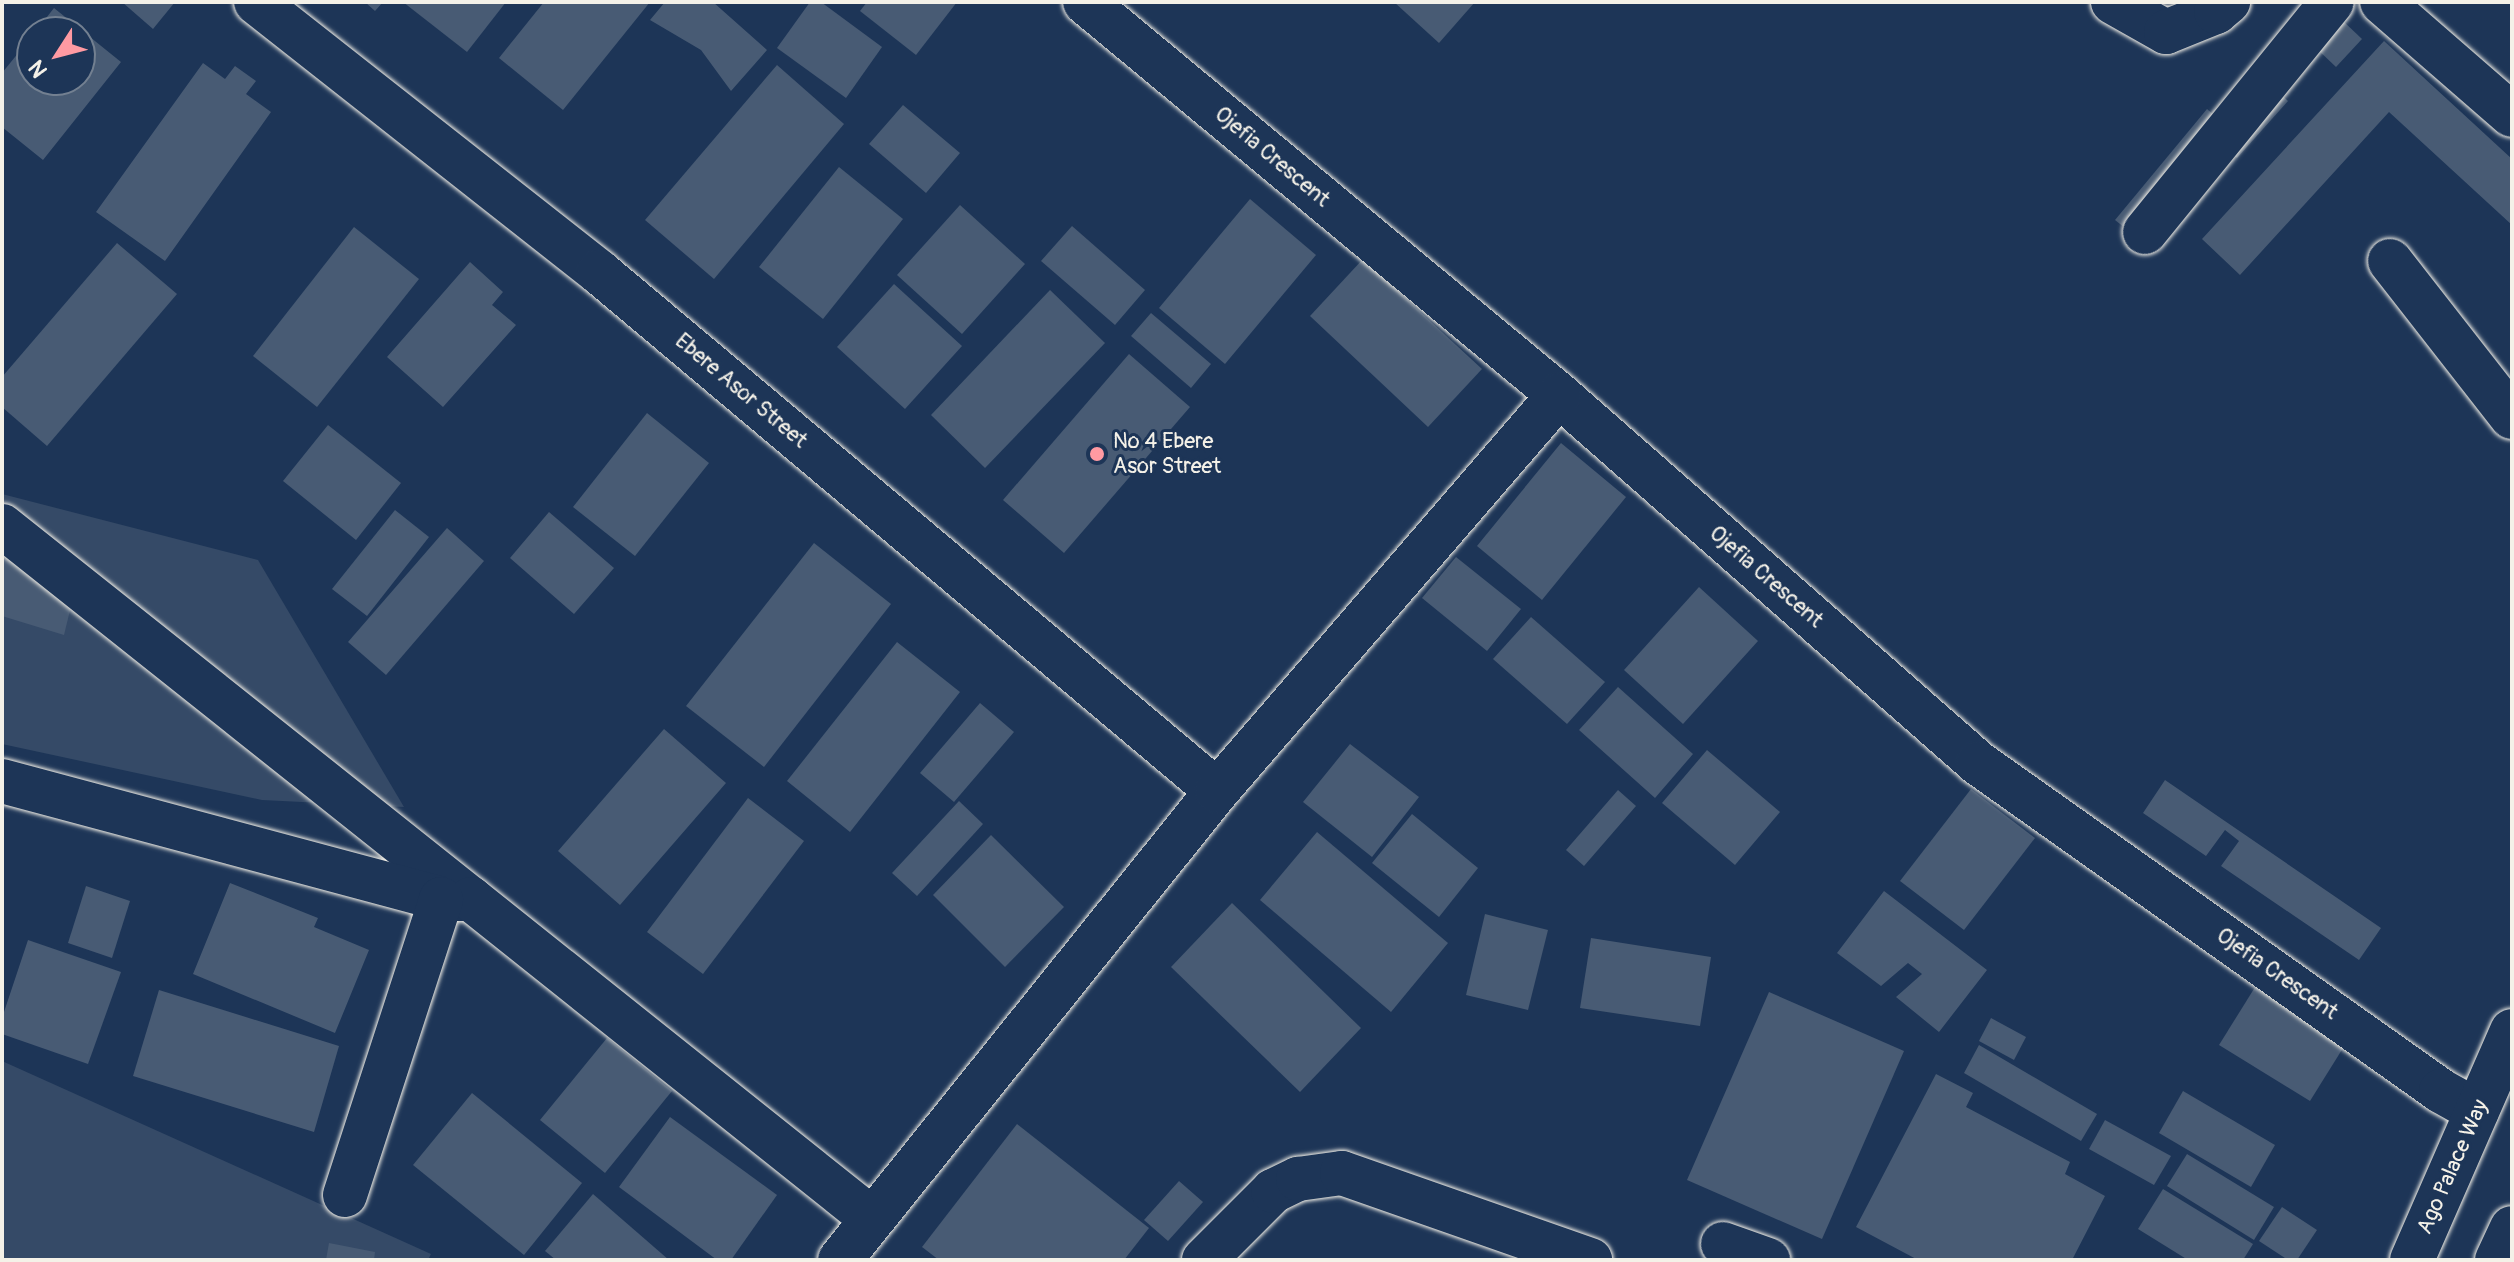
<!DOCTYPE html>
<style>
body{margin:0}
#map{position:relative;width:2514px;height:1262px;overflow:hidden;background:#1d3557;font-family:Pangolin,sans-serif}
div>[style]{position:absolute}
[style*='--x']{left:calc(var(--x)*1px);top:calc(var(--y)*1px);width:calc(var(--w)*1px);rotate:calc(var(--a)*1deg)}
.green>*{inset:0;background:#354a67}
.building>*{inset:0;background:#485b74}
.roads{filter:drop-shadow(0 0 2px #f4f1e8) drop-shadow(0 0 2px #f4f1e8)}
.minor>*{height:44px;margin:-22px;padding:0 22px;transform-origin:22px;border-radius:22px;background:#1d3557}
.major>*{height:44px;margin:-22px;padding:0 22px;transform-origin:22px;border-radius:22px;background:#1d3557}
.dots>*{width:22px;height:22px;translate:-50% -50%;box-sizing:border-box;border:4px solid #1d3557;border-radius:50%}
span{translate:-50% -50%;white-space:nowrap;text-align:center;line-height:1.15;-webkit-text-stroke:6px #1d3557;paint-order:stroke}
.street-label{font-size:22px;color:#f4f1e8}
.poi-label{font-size:22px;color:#f4f1e8}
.left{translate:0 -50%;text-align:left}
.frame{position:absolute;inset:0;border:4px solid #f4f1e8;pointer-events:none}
.north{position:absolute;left:16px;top:16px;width:80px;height:80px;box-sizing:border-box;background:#1d3557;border:2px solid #738091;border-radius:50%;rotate:234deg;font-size:22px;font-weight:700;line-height:32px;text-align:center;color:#f4f1e8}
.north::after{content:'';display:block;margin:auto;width:28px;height:36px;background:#ff9aa2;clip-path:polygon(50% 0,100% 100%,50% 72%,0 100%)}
</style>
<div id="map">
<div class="green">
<i style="clip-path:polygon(2px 494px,258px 560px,404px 807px,262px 800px,2px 744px)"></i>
<i style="clip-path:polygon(2px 1061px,431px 1254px,428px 1260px,2px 1260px)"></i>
</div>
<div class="building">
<i style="clip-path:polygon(122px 2px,175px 2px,153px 29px)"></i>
<i style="clip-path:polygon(365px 2px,383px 2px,375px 11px)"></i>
<i style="clip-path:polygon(403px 2px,506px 2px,467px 52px)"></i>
<i style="clip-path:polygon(544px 2px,650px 2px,563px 110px,499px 58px)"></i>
<i style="clip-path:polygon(665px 2px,713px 2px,767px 50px,731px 91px,701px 50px,650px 20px)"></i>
<i style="clip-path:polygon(810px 2px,821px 2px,882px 47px,846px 98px,777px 48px)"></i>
<i style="clip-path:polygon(867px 2px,957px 2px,916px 55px,860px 11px)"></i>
<i style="clip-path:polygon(1394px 2px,1475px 2px,1439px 43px)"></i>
<i style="clip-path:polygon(54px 8px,121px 62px,43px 160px,2px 127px,2px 73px,32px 36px,32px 80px,80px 80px,80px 32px,35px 32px)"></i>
<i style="clip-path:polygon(2342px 20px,2362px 39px,2336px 67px,2316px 48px)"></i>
<i style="clip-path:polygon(2384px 41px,2512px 159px,2512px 225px,2389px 112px,2240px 275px,2202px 239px)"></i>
<i style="clip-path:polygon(203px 63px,225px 79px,235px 66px,256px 81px,246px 94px,271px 112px,165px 261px,96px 212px)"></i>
<i style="clip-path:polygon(777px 65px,844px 124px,714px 279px,645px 220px)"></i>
<i style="clip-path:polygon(2272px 86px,2288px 101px,2237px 158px,2220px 142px)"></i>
<i style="clip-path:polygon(903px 105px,960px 153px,926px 193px,869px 144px)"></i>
<i style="clip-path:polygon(2207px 109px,2222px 122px,2130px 232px,2115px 220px)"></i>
<i style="clip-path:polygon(839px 167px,903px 219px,823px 319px,759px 267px)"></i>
<i style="clip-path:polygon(1250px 199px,1316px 255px,1225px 364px,1159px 308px)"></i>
<i style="clip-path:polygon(960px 205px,1025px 264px,962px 334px,897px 275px)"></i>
<i style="clip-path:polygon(1072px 226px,1145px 290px,1115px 325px,1041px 261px)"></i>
<i style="clip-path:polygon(354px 227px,419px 279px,317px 407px,253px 356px)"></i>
<i style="clip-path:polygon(117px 243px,177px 294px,47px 446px,2px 407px,2px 377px)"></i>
<i style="clip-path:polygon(1363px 259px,1482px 369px,1428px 427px,1310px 316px)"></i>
<i style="clip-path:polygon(470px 262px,503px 292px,492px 305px,516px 325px,443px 407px,387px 357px)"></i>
<i style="clip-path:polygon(894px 284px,962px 346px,905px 409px,837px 347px)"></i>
<i style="clip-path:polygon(1050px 290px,1105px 343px,985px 468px,931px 415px)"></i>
<i style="clip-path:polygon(1151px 313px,1211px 364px,1191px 388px,1131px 336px)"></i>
<i style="clip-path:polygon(1129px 354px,1190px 407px,1064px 553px,1003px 500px)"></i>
<i style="clip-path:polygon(647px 413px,709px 463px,635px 556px,573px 507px)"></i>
<i style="clip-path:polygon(328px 425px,401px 483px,356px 540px,283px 481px)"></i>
<i style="clip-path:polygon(1561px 443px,1626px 497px,1542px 600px,1477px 546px)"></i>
<i style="clip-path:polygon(395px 510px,429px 537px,367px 616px,332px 589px)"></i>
<i style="clip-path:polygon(549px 512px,614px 568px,574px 614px,510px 558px)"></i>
<i style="clip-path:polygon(447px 528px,484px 561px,386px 675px,348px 642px)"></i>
<i style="clip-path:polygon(814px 543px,891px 604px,764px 767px,686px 706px)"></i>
<i style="clip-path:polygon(2px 555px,74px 594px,64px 635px,2px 616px)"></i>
<i style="clip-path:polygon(1456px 557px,1521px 609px,1487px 651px,1422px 598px)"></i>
<i style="clip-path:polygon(1699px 587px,1758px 641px,1683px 724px,1624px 670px)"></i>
<i style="clip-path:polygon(1531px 617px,1605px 682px,1567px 724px,1493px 659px)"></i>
<i style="clip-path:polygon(897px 642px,960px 692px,850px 832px,787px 781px)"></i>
<i style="clip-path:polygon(1618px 687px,1693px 754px,1655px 798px,1579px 730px)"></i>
<i style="clip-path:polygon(980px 703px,1014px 732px,954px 802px,920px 773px)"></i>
<i style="clip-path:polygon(664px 729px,726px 783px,620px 905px,558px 851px)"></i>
<i style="clip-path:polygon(1350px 744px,1419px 797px,1372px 857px,1303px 802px)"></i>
<i style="clip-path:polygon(1707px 750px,1780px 812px,1735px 865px,1662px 803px)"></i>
<i style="clip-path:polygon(2165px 780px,2381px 928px,2359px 960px,2221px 866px,2239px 841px,2225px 830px,2206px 856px,2143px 813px)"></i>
<i style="clip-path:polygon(1971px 789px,2035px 838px,1964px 930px,1900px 881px)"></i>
<i style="clip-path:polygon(1618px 790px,1636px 806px,1584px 866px,1566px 850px)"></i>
<i style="clip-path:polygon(748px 798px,804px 841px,703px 974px,647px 932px)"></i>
<i style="clip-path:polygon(959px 801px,983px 824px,917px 896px,892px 873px)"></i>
<i style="clip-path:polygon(1412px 814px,1478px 868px,1439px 917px,1372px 863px)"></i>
<i style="clip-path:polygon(1317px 832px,1448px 943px,1391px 1012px,1260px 900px)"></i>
<i style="clip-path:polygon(991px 835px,1064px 907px,1005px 967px,933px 895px)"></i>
<i style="clip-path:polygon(230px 883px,318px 918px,314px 927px,369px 950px,335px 1033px,193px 974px)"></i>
<i style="clip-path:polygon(86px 886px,130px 901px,112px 958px,68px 943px)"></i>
<i style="clip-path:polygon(1884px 891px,1987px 970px,1939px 1032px,1896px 997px,1922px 974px,1908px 963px,1881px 986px,1837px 953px)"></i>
<i style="clip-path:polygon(1232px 903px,1361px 1028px,1300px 1092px,1171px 967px)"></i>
<i style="clip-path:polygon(1485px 914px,1548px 930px,1528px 1010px,1466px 995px)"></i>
<i style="clip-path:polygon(1591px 938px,1711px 957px,1700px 1026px,1580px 1008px)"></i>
<i style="clip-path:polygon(28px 940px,121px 972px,88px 1064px,2px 1034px,2px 1018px)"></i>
<i style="clip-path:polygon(2257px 984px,2348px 1040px,2310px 1101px,2219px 1045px)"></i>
<i style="clip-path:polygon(159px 990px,339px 1046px,314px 1132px,133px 1076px)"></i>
<i style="clip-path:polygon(1769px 992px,1904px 1051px,1822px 1239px,1687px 1180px)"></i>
<i style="clip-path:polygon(1991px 1018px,2026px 1037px,2014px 1060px,1979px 1041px)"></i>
<i style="clip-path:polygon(607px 1038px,672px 1091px,605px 1173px,540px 1120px)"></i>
<i style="clip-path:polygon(1979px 1045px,2097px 1114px,2081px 1141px,1964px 1073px)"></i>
<i style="clip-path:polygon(1936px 1074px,1973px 1093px,1966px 1107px,2070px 1162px,2065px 1174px,2105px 1196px,2072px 1260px,1918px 1260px,1856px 1227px)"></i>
<i style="clip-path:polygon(2183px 1091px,2275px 1145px,2251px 1187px,2159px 1133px)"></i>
<i style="clip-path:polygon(472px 1093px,582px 1183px,524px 1255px,413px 1165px)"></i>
<i style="clip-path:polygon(670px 1117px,777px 1195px,731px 1260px,717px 1260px,619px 1187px)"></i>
<i style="clip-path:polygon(2105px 1120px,2171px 1156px,2154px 1185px,2089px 1149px)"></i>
<i style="clip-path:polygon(1017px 1124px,1149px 1228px,1124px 1260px,939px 1260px,922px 1247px)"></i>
<i style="clip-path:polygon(2187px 1154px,2274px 1207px,2254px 1240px,2167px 1186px)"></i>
<i style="clip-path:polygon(1179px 1181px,1203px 1202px,1168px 1241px,1144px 1220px)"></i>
<i style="clip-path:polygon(2163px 1189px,2253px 1244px,2243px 1260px,2188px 1260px,2138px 1229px)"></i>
<i style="clip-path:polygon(593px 1194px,669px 1260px,556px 1260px,545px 1251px)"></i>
<i style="clip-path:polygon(2282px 1207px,2317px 1230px,2297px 1260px,2288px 1260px,2259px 1241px)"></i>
<i style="clip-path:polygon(329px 1243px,375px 1252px,374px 1260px,326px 1260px)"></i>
</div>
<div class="roads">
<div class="minor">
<i style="--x:256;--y:2;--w:437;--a:38.2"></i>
<i style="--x:599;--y:272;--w:807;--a:40.02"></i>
<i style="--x:1085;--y:2;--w:616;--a:39.66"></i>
<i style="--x:1559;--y:395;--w:558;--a:41.29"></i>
<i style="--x:1978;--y:763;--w:567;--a:35.31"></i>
<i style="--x:2441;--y:1091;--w:41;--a:29.1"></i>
<i style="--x:2113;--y:2;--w:61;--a:29.5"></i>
<i style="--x:2166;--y:32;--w:54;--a:-21.8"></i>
<i style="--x:2216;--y:12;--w:16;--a:-40"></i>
<i style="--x:2382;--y:2;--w:172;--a:41"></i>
<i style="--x:2145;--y:232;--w:296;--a:-50.9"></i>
<i style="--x:2390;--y:261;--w:198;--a:52"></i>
<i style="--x:2;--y:526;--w:599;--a:38.5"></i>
<i style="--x:2;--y:781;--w:455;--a:15"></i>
<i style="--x:441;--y:899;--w:30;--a:0"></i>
<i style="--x:471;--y:899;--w:512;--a:38.57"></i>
<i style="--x:345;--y:1195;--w:311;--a:-72"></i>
<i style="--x:1723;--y:1244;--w:48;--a:19.6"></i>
<i style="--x:840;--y:1260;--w:602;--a:-51.21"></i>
<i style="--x:1217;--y:791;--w:523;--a:-49.18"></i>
<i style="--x:1204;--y:1260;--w:98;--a:-45"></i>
<i style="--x:1273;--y:1191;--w:28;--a:-26"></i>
<i style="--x:1298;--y:1179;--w:44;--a:-7.8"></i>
<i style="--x:1342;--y:1173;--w:263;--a:19.3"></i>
</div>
<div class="major">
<i style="--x:2412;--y:1260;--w:250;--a:-66.4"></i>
<i style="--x:2497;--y:1260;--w:35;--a:-65"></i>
</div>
</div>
<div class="dots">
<i style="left:1097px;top:454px;background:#ff9aa2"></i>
</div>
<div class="street-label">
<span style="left:1272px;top:157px;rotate:40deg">Ojefia Crescent</span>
<span style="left:741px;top:391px;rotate:40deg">Ebere Asor Street</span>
<span style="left:1766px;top:577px;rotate:41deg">Ojefia Crescent</span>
<span style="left:2277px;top:974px;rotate:35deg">Ojefia Crescent</span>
<span style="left:2453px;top:1167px;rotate:-66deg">Ago Palace Way</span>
</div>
<div class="poi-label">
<span class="left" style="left:1113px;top:454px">No 4 Ebere<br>Asor Street</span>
</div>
<div class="frame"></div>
<div class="north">N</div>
</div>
